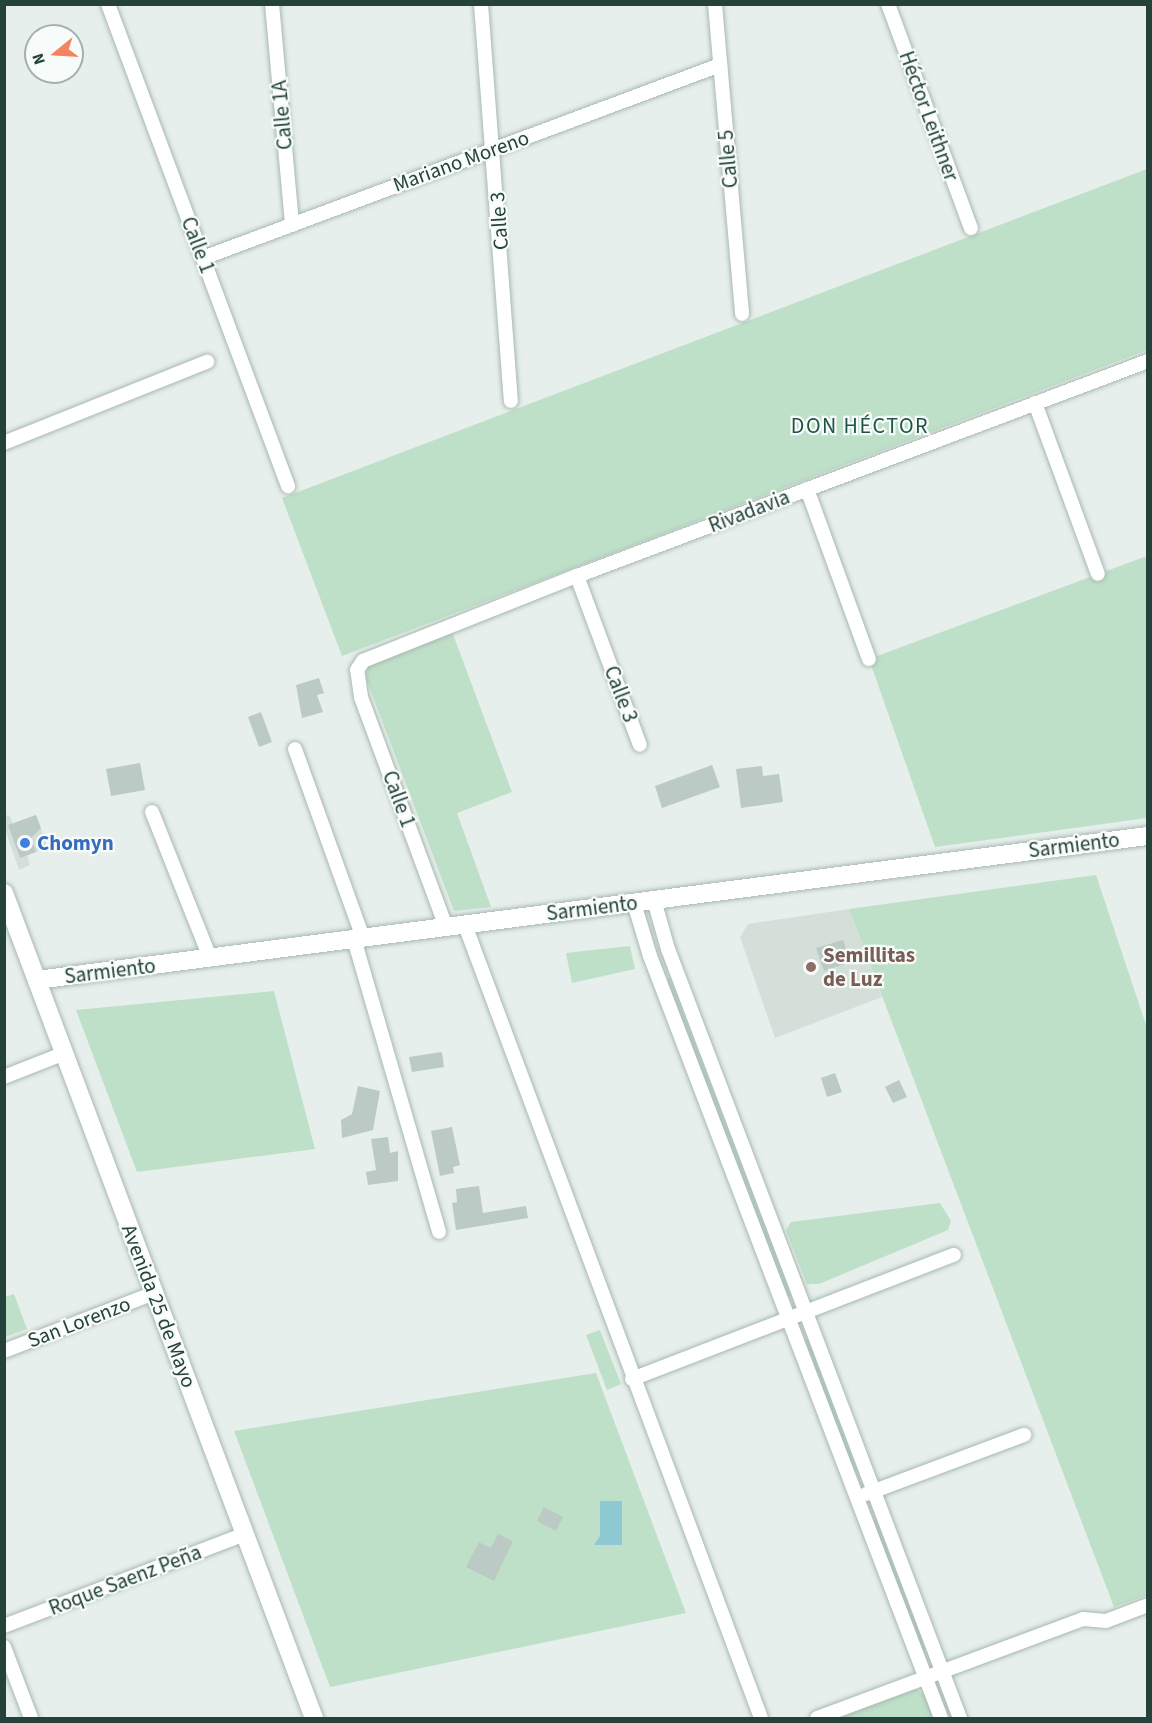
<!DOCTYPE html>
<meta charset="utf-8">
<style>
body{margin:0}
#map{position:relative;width:1152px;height:1723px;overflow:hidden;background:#e6efeb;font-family:"Source Sans 3",sans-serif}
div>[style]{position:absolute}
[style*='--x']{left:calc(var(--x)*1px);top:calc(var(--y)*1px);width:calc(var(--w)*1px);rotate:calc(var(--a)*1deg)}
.built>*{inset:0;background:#d4dfda}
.green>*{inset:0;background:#bfe0c8}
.water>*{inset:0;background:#8ec9d4}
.building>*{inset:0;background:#bbcac4}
.roads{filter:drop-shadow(0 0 2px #a8b8b2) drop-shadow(0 0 2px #a8b8b2)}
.street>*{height:14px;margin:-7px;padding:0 7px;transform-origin:7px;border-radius:7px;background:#fff}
.secondary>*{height:18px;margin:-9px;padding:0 9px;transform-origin:9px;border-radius:9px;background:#fff}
.dots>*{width:16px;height:16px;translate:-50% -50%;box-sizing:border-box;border:3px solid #f7fbf9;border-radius:50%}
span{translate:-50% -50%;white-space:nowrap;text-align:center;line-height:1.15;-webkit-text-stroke:4.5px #f7fbf9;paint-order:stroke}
.street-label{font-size:21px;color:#24423a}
.shop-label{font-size:21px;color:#366cbe;font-weight:700}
.left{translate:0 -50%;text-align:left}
.education-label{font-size:21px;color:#785e54;font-weight:700}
.neighbourhood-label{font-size:22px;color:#1f5548;letter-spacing:1.5px}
.frame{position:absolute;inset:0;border:6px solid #24423a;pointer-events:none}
.north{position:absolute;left:24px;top:24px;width:60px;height:60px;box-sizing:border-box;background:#f7fbf9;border:2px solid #a3b1ad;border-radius:50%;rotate:252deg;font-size:16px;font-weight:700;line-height:24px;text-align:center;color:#24423a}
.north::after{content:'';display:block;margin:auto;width:21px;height:27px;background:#f4845f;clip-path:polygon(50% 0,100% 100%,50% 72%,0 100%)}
</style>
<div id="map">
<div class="built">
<i style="clip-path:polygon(5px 815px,10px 816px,13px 824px,36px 815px,48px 848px,27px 855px,30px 865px,19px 870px,5px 829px)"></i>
<i style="clip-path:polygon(849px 909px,882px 997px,775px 1038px,740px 937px,748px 924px)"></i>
</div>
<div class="green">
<i style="clip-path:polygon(1147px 169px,1147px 350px,342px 656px,282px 498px)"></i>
<i style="clip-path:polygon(1147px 556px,1147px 818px,935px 847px,869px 659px)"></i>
<i style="clip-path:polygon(451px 629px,512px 792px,457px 813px,491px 907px,454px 911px,366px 678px,368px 667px,376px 658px)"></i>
<i style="clip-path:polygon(1096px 875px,1148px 1031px,1147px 1595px,1114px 1607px,849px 909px)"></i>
<i style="clip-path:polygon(630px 946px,635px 969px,572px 983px,566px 953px)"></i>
<i style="clip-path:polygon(670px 978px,791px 1295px,787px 1297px,667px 979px)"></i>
<i style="clip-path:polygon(274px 991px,315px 1149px,137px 1172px,76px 1010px)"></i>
<i style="clip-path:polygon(940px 1203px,951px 1221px,948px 1230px,819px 1284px,807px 1284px,786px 1230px,791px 1222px)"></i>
<i style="clip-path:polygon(14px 1294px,27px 1329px,5px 1337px,5px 1297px)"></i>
<i style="clip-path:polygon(600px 1330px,621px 1384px,607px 1390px,586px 1335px)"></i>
<i style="clip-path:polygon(808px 1339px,857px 1471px,853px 1472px,803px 1341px)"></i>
<i style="clip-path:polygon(596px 1373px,686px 1613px,330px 1687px,234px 1431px)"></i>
<i style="clip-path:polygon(876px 1520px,926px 1650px,923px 1651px,873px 1521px)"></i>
<i style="clip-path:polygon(916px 1689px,925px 1695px,933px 1718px,832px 1718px)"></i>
</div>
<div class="water">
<i style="clip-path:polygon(600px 1501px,622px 1501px,622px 1545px,594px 1545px,600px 1536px)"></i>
</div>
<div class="building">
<i style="clip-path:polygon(319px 678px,324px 693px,317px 695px,323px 712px,302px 718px,296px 685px)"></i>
<i style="clip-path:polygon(261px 712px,272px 742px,259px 747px,248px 717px)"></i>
<i style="clip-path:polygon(140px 763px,145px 790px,111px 796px,106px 769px)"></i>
<i style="clip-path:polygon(712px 765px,720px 787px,662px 808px,655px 786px)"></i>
<i style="clip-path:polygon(762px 766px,763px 776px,779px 774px,783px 802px,741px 808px,736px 769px)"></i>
<i style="clip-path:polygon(36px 815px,41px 828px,31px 838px,36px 852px,20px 858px,8px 825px)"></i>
<i style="clip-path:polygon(843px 940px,851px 962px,824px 971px,816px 948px)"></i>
<i style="clip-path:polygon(442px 1052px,444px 1067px,412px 1072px,409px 1057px)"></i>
<i style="clip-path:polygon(835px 1073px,842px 1092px,827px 1097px,821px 1078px)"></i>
<i style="clip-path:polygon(899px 1080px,907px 1097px,893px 1103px,885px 1087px)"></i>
<i style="clip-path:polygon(358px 1086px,380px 1091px,373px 1130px,342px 1138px,341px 1120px,352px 1114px)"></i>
<i style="clip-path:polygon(452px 1127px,460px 1165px,453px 1167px,454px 1173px,440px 1176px,431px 1131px)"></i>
<i style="clip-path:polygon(388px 1137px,390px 1153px,398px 1151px,398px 1181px,368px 1185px,366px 1172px,376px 1170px,371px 1139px)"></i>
<i style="clip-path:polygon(479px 1186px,483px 1213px,526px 1206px,528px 1218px,456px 1230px,452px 1203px,457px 1202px,456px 1189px)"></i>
<i style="clip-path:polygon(544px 1507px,563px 1517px,556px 1531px,537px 1521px)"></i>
<i style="clip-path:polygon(498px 1534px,513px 1541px,494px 1581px,466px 1567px,479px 1542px,491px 1548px)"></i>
</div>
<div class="roads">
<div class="street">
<i style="--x:108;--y:4;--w:515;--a:69.52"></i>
<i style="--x:272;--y:4;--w:222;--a:84.8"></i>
<i style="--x:481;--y:4;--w:398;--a:85.7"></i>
<i style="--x:715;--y:4;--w:311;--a:85"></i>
<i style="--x:888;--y:4;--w:239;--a:69.7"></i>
<i style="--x:203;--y:258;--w:552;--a:-20.47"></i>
<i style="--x:1035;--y:403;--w:182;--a:69.8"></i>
<i style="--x:4;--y:443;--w:219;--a:-21.8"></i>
<i style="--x:807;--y:489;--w:181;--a:70"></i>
<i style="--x:577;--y:576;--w:180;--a:69.6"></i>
<i style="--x:295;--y:749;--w:201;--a:70.2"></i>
<i style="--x:152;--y:812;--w:157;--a:68.3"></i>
<i style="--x:654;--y:900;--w:51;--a:74.1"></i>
<i style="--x:668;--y:949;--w:823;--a:69.21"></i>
<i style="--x:634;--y:903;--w:55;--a:73.2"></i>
<i style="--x:650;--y:956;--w:816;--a:69.1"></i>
<i style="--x:465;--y:925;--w:846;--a:69.53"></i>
<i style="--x:446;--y:927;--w:245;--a:-110.3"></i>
<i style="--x:361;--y:697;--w:27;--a:-98"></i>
<i style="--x:357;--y:670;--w:11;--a:-56"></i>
<i style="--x:363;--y:661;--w:230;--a:-21.7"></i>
<i style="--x:577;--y:576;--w:610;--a:-20.63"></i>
<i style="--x:354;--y:939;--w:305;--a:73.8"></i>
<i style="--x:4;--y:1077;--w:66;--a:-21.5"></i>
<i style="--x:4;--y:1351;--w:161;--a:-21.1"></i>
<i style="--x:632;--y:1379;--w:345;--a:-21.1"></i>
<i style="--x:866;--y:1494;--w:169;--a:-20.5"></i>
<i style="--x:4;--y:1626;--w:258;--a:-20.9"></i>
<i style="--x:4;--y:1647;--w:76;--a:69.2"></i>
<i style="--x:817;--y:1718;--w:284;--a:-20.4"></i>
<i style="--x:1083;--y:1619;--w:23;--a:5"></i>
<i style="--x:1106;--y:1621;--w:45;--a:-20.9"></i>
</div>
<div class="secondary">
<i style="--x:4;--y:893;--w:881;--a:69.41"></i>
<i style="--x:37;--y:980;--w:1120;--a:-7.39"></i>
</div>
</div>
<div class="dots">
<i style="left:25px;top:843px;background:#3f7fe0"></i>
<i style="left:811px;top:967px;background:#8d6e63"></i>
</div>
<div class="street-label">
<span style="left:282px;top:115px;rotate:-95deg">Calle 1A</span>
<span style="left:929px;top:116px;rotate:70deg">Héctor Leithner</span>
<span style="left:728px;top:159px;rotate:-95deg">Calle 5</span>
<span style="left:461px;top:161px;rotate:-20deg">Mariano Moreno</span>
<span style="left:499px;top:221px;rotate:-94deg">Calle 3</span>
<span style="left:198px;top:245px;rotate:69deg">Calle 1</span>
<span style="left:749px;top:511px;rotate:-21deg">Rivadavia</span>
<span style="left:621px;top:694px;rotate:69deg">Calle 3</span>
<span style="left:399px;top:799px;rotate:70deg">Calle 1</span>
<span style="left:1074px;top:845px;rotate:-7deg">Sarmiento</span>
<span style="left:592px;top:908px;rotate:-7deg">Sarmiento</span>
<span style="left:110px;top:971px;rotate:-7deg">Sarmiento</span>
<span style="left:159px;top:1306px;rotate:69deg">Avenida 25 de Mayo</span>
<span style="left:79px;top:1322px;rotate:-21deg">San Lorenzo</span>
<span style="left:125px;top:1580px;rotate:-21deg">Roque Saenz Peña</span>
</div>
<div class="shop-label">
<span class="left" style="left:37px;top:843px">Chomyn</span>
</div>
<div class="education-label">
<span class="left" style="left:823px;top:967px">Semillitas<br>de Luz</span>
</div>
<div class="neighbourhood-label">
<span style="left:860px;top:427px">DON HÉCTOR</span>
</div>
<div class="frame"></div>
<div class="north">N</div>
</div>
